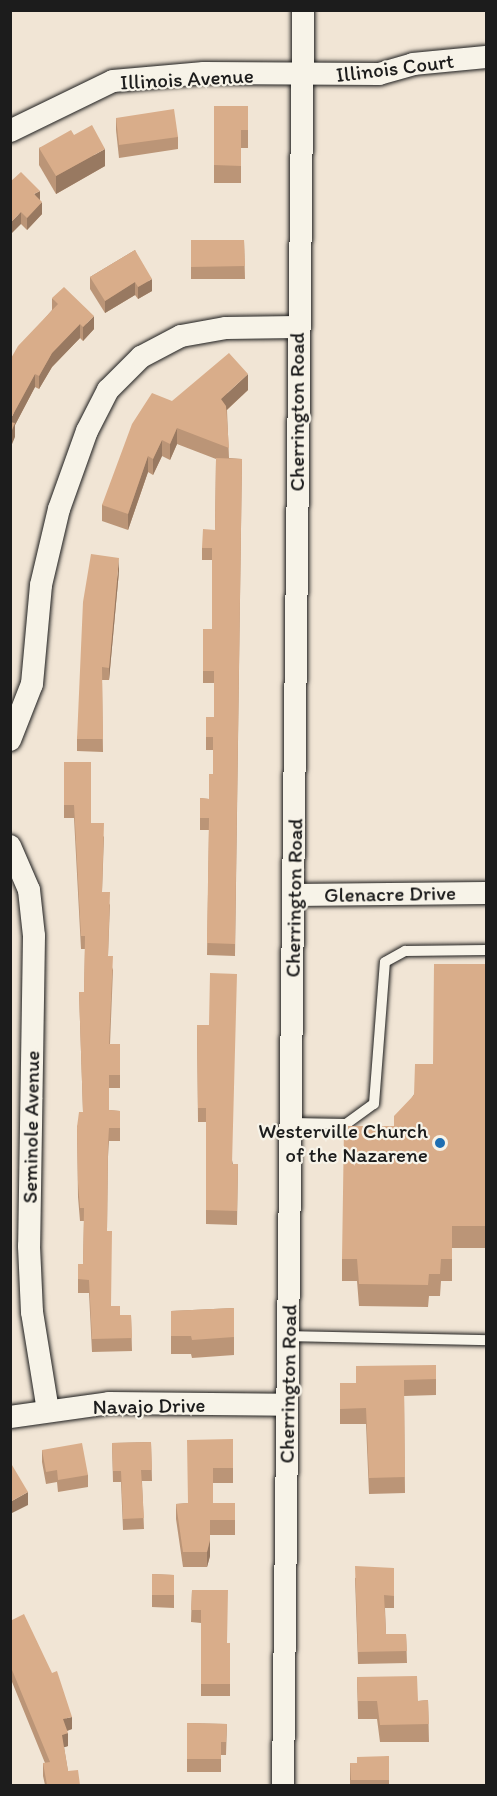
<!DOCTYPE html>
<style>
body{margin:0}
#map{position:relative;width:497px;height:1796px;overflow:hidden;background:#f1e5d5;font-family:Itim,sans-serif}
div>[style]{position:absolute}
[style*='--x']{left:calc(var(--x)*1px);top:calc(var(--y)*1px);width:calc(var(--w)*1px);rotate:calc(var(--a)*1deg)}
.roads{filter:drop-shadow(0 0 2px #1c1c1c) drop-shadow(0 0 2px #1c1c1c)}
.service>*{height:10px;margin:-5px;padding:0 5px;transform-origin:5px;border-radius:5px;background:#f7f3e8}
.minor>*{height:22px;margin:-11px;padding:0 11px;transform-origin:11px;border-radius:11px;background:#f7f3e8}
.wall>*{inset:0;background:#bb9577}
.shaded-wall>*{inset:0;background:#987961}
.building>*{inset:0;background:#d9ad8a}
.dots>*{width:16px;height:16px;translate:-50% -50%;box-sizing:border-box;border:3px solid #f7f3e8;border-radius:50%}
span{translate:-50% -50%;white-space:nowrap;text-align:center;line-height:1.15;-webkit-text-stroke:4.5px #f7f3e8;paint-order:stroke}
.street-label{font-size:21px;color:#1c1c1c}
.poi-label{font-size:21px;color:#1c1c1c}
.right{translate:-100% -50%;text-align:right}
.frame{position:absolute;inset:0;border:12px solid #1c1c1c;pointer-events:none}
</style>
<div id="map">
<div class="roads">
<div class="service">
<i style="--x:291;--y:1123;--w:55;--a:1"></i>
<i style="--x:346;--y:1124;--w:34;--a:-36"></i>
<i style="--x:374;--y:1104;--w:142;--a:-85.6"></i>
<i style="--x:385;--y:962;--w:23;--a:-29"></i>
<i style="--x:405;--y:951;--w:81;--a:-0.7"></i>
<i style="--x:289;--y:1336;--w:197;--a:1.2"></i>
</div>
<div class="minor">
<i style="--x:10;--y:131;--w:114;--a:-25.9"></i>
<i style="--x:113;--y:81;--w:91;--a:-5"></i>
<i style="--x:204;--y:73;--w:175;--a:0.3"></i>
<i style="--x:379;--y:74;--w:35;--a:-16"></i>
<i style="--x:413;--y:64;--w:73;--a:-5.5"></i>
<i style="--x:10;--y:740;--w:60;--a:-68.6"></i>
<i style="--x:32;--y:684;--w:99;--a:-84.8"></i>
<i style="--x:41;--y:585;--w:78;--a:-76.7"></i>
<i style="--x:59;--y:509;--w:83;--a:-70.3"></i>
<i style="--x:87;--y:431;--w:46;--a:-62.9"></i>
<i style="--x:108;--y:390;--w:47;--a:-45"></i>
<i style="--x:141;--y:357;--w:45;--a:-27.7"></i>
<i style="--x:181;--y:336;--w:46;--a:-10.1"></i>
<i style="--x:226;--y:328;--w:71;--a:-0.8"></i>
<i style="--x:10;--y:846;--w:48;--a:66.6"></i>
<i style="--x:29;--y:890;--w:46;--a:83.8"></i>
<i style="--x:34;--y:936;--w:310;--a:90.9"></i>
<i style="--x:29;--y:1246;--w:66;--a:87.4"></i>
<i style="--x:32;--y:1312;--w:100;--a:80.8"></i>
<i style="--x:294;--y:895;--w:192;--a:-0.6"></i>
<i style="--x:10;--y:1417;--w:100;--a:-8"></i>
<i style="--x:109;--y:1403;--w:178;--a:0.6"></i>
<i style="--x:283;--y:1786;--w:1776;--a:-89.35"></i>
</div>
</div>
<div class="wall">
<i style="clip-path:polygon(214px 106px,248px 106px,248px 148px,241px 148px,241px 183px,214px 183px)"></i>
<i style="clip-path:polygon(116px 118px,178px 137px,178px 149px,119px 158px,116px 130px)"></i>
<i style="clip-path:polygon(74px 135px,105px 166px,56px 194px,39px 165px,39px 148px)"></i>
<i style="clip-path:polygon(10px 182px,40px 200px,42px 214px,27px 230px,21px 224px)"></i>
<i style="clip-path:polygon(191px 240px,244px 240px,245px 279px,191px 279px)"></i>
<i style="clip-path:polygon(135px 250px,152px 291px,138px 299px,135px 295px,105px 313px,90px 289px,90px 277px)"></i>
<i style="clip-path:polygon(52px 298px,94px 329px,83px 341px,80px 338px,52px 367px,39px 389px,35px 387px,15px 425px,15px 437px,10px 360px,52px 310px)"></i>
<i style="clip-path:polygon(248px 390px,227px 410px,229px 458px,242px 459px,235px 956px,207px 955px,209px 830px,200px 830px,200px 798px,209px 799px,213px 774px,213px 750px,206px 750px,206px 717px,214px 717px,214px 683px,203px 683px,203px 629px,212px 629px,213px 576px,212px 560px,202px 560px,202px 548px,215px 530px,216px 459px,177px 444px,170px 460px,162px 456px,153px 475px,148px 472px,128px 530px,102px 521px,102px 505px,172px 401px)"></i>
<i style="clip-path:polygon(119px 571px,109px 680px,102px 680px,103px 752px,77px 751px,77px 739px)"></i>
<i style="clip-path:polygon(64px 762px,91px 823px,104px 837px,102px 892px,110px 905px,108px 956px,113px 970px,110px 1044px,120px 1044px,120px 1088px,109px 1088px,109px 1110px,120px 1111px,120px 1141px,109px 1141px,108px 1157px,107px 1231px,111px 1306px,120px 1315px,131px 1315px,132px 1351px,92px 1352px,89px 1293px,78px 1293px,78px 1264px,83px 1264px,84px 1221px,80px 1221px,78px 1197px,77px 1127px,83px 1112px,79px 992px,84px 992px,85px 949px,81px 949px,74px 818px,64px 818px)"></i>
<i style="clip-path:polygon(486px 964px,486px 1248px,452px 1248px,452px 1281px,441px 1281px,440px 1296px,429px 1296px,428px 1307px,359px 1306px,357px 1281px,342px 1281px,342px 1259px,394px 1126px,433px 1064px)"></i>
<i style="clip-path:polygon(197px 1025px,233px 1164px,238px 1164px,237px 1225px,206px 1224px,206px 1122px,198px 1122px)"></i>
<i style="clip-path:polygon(234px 1308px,234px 1355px,192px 1358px,191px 1354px,171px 1354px,171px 1311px)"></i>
<i style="clip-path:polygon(436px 1365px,436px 1395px,404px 1396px,405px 1493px,369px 1494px,366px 1424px,340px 1424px,340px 1383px,356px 1383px)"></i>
<i style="clip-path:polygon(233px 1439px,233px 1483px,213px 1483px,213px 1503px,235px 1503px,235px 1535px,210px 1535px,210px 1556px,207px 1567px,183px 1567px,176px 1519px,176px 1504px,188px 1503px)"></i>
<i style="clip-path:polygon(151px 1442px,152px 1481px,142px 1481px,144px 1529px,123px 1530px,121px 1482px,113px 1482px,112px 1443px)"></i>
<i style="clip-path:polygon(42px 1450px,88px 1475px,88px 1487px,58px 1492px,57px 1482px,46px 1484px,42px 1462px)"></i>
<i style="clip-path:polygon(394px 1568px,394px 1608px,385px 1608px,386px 1634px,406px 1634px,407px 1663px,358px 1664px,355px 1578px)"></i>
<i style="clip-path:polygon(152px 1574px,174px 1575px,174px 1608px,152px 1607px)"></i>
<i style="clip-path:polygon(192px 1590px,227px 1643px,230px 1643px,230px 1696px,201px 1696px,201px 1623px,191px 1622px)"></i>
<i style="clip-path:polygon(10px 1621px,72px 1729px,67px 1731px,68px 1746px,64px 1747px,68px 1771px,80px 1785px,45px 1785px,43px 1776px,43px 1763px,45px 1763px,10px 1677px)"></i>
<i style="clip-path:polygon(357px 1677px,418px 1701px,428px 1700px,429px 1742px,380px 1742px,377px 1719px,358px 1719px)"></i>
<i style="clip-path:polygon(187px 1723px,227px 1724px,226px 1755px,221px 1755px,221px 1772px,187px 1772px)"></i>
<i style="clip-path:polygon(389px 1756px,389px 1785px,350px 1785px,350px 1763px,357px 1763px)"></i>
</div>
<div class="shaded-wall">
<i style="clip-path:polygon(105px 149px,105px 166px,56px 194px,56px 176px)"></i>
<i style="clip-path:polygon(40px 191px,40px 203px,34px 194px)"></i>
<i style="clip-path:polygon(42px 202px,42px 214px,27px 230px,27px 218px)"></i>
<i style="clip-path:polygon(21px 212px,21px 224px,10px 235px,10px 223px)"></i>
<i style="clip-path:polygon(152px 279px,152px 291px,138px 299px,138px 287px)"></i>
<i style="clip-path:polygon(135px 282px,135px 295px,105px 313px,105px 301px)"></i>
<i style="clip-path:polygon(94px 316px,94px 329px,83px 341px,83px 327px)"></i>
<i style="clip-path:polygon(80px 324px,80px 338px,52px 367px,39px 389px,39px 376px,52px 353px)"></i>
<i style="clip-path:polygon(35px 374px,35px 387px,15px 425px,15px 437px,10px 449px,10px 420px)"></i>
<i style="clip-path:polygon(248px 374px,248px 390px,221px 415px,221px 399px)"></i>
<i style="clip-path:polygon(177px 428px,177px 444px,170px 460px,170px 444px)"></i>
<i style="clip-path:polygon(162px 440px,162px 456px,153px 475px,153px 459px)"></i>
<i style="clip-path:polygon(148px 456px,148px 472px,128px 530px,128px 514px)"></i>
<i style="clip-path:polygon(119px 558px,119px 571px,109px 680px,109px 668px)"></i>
<i style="clip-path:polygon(28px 1492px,28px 1505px,10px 1514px,10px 1502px)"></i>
<i style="clip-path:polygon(210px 1540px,210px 1556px,207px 1567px,207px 1552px)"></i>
<i style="clip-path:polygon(72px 1717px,72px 1729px,63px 1732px,63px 1719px)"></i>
<i style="clip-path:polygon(68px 1733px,68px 1746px,62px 1748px,62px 1735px)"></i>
</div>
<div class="building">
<i style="clip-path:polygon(214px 106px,248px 106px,248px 130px,241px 130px,241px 166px,214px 165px)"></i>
<i style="clip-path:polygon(174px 109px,178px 137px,119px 145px,116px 118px)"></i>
<i style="clip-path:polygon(92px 125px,105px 149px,56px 176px,39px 148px,71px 130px,74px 135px)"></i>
<i style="clip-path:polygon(21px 172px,40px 191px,34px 194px,42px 202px,27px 218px,21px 212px,10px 223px,10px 182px)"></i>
<i style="clip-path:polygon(191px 240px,244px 240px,245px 266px,191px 267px)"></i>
<i style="clip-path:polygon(135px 250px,152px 279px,138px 287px,135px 282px,105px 301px,90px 277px)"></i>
<i style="clip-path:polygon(64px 287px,94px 316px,83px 327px,80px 324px,52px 353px,39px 376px,35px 374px,10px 420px,10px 360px,18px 346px,58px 304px,52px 298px)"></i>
<i style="clip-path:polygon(229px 353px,248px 374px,221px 399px,226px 406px,229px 448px,177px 428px,170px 444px,162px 440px,153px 459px,148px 456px,128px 514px,102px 505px,132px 424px,152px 393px,172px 401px)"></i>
<i style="clip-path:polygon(10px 422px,15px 423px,10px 435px)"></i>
<i style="clip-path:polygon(216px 458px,242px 459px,235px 944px,207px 943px,209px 818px,200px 818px,200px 798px,209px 799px,209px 774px,213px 774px,213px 737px,206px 737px,206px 717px,214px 717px,214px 671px,203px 671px,203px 629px,212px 629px,212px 548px,202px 548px,203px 529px,215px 530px)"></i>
<i style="clip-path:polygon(91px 554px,119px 558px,109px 668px,102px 667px,103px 739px,77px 739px,83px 602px)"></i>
<i style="clip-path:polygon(64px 762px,91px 762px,91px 823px,104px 823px,102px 892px,110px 892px,108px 956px,113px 956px,109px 1044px,120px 1044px,120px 1075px,109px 1075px,109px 1110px,120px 1111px,120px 1128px,109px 1128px,108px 1144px,107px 1231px,112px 1231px,111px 1306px,120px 1306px,120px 1315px,131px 1315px,132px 1338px,92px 1339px,89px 1280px,78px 1279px,78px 1264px,83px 1264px,84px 1208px,80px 1208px,78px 1183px,77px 1127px,79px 1112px,83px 1112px,79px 992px,84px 992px,85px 936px,81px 936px,74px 805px,64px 805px)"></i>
<i style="clip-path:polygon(434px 964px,486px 964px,486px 1226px,452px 1226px,452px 1259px,441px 1259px,440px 1274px,429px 1274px,428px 1285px,359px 1284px,357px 1259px,342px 1259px,344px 1126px,394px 1126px,394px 1116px,414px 1095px,415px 1064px,433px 1064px)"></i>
<i style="clip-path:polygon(210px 973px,237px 974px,232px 1164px,238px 1164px,237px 1211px,206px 1210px,206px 1108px,198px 1108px,197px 1025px,209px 1025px)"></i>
<i style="clip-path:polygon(234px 1308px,234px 1337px,192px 1340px,191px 1336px,171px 1336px,171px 1311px)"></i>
<i style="clip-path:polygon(436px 1365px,436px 1379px,404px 1380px,405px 1477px,369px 1478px,366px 1408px,340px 1409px,340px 1383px,356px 1383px,356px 1366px)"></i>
<i style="clip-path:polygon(233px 1439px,233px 1468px,213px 1468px,213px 1503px,235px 1503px,235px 1520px,210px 1520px,210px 1540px,207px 1552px,183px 1552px,176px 1504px,188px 1503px,187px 1440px)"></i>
<i style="clip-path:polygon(151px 1442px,152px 1470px,141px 1470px,144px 1518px,123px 1519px,121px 1471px,113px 1471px,112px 1443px)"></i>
<i style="clip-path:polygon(82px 1443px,88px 1475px,58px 1480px,57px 1470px,46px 1472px,42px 1450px)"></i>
<i style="clip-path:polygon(12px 1465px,28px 1492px,10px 1502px,10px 1466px)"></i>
<i style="clip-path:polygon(355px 1566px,394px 1568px,394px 1596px,384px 1595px,386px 1634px,406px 1634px,407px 1651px,358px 1652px)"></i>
<i style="clip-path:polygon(152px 1574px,174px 1575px,174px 1595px,152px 1595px)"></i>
<i style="clip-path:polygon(192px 1590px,228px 1590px,227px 1643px,230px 1643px,230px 1684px,201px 1684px,201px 1610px,191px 1610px)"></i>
<i style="clip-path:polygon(24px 1614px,52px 1673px,57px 1671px,72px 1717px,63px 1719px,68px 1733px,62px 1735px,68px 1771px,78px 1770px,80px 1785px,47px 1785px,43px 1763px,50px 1762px,10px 1665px,10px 1621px)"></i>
<i style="clip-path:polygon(417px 1676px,418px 1701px,428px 1700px,429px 1724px,380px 1725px,377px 1701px,358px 1701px,357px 1677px)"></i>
<i style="clip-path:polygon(187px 1723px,227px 1724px,226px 1742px,221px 1742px,221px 1759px,187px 1759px)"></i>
<i style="clip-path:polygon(389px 1756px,389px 1780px,351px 1780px,350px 1763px,357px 1763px,357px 1757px)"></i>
</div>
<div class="dots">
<i style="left:440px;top:1143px;background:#1f6fb2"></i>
</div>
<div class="street-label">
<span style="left:395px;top:68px;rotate:-7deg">Illinois Court</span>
<span style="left:187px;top:79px;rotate:-3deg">Illinois Avenue</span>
<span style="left:297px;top:412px;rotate:-90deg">Cherrington Road</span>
<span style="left:390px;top:894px;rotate:-1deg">Glenacre Drive</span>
<span style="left:294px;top:898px;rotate:-89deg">Cherrington Road</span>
<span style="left:31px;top:1127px;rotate:-89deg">Seminole Avenue</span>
<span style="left:288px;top:1384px;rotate:-89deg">Cherrington Road</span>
<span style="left:149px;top:1406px;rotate:-1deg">Navajo Drive</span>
</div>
<div class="poi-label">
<span class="right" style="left:428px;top:1143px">Westerville Church<br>of the Nazarene</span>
</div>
<div class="frame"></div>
</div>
